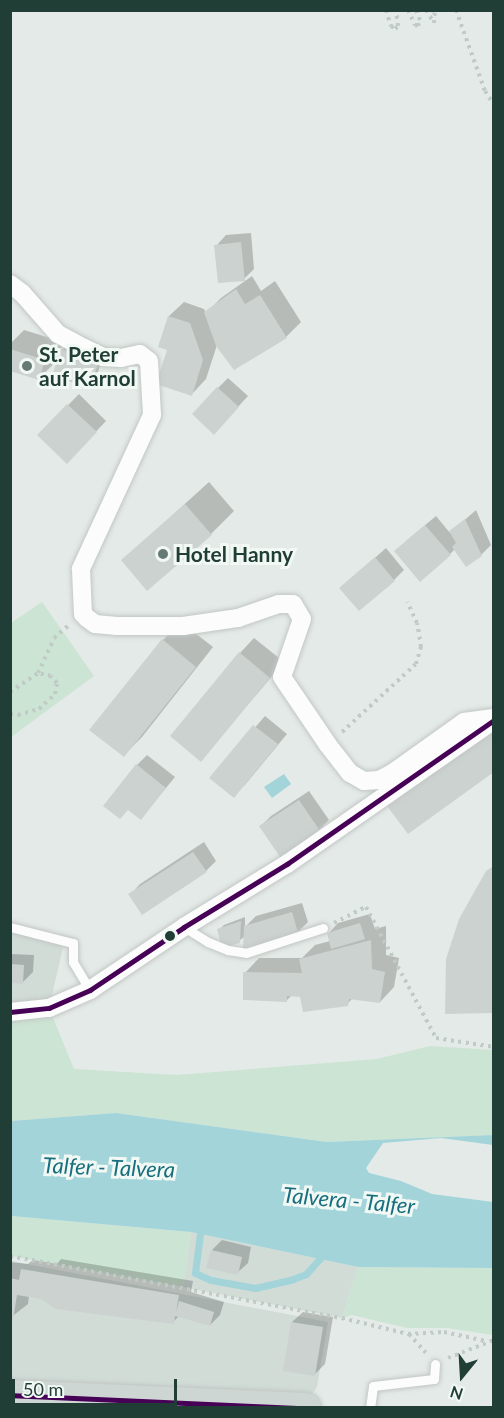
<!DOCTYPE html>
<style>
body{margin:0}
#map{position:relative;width:504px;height:1418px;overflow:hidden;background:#e4eae7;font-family:Lato,sans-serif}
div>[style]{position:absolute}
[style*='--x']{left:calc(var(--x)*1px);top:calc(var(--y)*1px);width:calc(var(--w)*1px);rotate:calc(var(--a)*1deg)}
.built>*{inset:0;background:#d1dcd7}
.green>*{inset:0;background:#cce4d3}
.water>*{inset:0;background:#a2d4da}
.shadow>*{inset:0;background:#0003}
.stream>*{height:7px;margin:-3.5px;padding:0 3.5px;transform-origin:3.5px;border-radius:3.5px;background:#a2d4da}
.building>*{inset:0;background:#ccd2d0}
.path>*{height:4px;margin-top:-2px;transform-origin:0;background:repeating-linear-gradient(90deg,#c0cac6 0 3px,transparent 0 7.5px)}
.roads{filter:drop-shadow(0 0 2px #c1c7c4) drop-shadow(0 0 2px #c1c7c4)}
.service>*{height:9px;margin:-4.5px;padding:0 4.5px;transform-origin:4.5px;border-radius:4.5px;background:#fbfcfb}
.minor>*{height:18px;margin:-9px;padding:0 9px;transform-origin:9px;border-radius:9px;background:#fbfcfb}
.primary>*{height:30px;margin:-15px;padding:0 15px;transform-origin:15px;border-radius:15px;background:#cdd6d3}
.bus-1>*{height:4.5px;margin:-2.25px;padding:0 2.25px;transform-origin:2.25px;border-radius:2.25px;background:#460056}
.dots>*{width:16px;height:16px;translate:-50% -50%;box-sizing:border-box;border:3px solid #f2f9f5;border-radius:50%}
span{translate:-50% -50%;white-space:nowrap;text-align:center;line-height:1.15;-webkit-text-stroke:6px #f2f9f5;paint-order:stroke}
.poi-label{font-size:21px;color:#203e36;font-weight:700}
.left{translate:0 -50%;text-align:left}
.water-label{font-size:22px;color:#176e7e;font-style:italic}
.frame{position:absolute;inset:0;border:12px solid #203e36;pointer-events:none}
.north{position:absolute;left:432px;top:1346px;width:60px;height:60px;-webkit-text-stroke:4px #f2f9f5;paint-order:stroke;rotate:198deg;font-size:16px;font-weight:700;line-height:24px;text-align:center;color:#203e36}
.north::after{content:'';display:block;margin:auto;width:21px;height:27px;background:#203e36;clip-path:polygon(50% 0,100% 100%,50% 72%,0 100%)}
.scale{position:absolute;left:12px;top:1379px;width:165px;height:27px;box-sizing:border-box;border:3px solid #203e36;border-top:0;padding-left:8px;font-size:18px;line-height:21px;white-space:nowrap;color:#203e36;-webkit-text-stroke:4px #f2f9f5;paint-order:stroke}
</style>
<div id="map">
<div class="built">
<i style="clip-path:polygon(11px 932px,64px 943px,49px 1008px,11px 1012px)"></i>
<i style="clip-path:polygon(191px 1232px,358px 1267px,342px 1318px,183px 1287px)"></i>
<i style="clip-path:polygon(11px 1261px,328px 1322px,317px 1387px,303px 1407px,11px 1396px)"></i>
</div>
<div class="green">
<i style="clip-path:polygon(42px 602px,94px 676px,11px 737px,11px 623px)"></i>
<i style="clip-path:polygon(49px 1008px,74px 1069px,176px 1075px,377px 1059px,430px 1046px,493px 1050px,493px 1135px,327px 1142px,116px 1113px,11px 1121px,11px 1012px)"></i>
<i style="clip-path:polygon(10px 1216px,191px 1232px,183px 1287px,11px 1256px)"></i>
<i style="clip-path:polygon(358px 1267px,493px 1268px,493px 1335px,447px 1328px,407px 1328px,352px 1315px,342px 1318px)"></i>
</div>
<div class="water">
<i style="clip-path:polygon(284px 774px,291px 784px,272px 798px,264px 787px)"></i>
<i style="clip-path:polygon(116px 1113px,327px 1142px,493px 1135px,493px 1145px,441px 1138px,383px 1143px,366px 1168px,369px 1173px,401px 1181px,432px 1194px,493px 1202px,493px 1268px,358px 1267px,191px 1232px,11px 1216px,11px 1121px)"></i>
</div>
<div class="shadow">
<i style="clip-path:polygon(251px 233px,254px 269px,244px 279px,216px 246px,226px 235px)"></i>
<i style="clip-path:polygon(252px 276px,261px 291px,275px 281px,301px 322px,286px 337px,217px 345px,206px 379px,192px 394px,169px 349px,160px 346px,169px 316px,184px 302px,204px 309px,206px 313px,221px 298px)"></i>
<i style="clip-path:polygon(24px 330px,63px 342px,60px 352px,67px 345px,103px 356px,95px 382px,90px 387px,60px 358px,39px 378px,10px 370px,10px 344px)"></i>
<i style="clip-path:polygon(228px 378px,248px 396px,224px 422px,218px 388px)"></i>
<i style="clip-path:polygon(79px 394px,106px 421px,67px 462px,39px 435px)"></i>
<i style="clip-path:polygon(209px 482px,234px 511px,211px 534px,123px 560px)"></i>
<i style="clip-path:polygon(476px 510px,491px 545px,481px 555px,455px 549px,450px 554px,406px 541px,436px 516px,450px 533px)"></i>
<i style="clip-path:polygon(386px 548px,404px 570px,394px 580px,341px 588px)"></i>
<i style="clip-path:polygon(181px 622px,213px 647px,142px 737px,124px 755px,163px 640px)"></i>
<i style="clip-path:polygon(254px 638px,284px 662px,201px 760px,240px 653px)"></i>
<i style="clip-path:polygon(265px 716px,287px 734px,244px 786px,211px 778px)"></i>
<i style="clip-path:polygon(147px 755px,175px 777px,141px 818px,137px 765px)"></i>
<i style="clip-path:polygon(309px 791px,329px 820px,319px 830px,261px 826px,271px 816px)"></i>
<i style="clip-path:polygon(204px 842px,216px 861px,206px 871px,130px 895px,140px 884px)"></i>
<i style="clip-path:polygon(302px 903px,308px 922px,298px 932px,245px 936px,239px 941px,219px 930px,224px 925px,245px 917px,245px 927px,256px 916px)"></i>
<i style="clip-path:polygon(370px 914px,375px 929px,386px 926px,386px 955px,399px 958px,394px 987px,380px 1002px,353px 998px,347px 1004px,292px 995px,286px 1001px,245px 973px,259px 958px,302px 958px,315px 945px,330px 941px,328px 934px,338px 923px)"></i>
<i style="clip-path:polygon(10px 954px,34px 955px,33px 972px,23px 982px,10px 982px)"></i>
<i style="clip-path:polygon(222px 1240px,251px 1247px,248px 1263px,237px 1273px,212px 1250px)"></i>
<i style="clip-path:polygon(61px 1259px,193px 1281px,191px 1292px,224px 1302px,220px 1315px,210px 1325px,179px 1316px,173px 1322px,29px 1295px,28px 1304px,10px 1318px,10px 1262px,28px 1264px,33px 1260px,57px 1264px)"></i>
<i style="clip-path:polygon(303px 1312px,333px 1317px,325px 1364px,315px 1374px,292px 1322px)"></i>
</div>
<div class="stream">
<i style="--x:201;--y:1226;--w:47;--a:97.3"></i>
<i style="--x:195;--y:1273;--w:17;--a:24"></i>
<i style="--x:211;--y:1280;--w:45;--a:10.3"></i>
<i style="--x:255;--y:1288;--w:39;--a:-13"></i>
<i style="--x:293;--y:1279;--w:14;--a:-21"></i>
<i style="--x:306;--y:1274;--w:28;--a:-48"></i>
</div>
<div class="building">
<i style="clip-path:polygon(241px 242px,245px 281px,218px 283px,214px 245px)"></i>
<i style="clip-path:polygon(236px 289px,245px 304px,260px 295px,287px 338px,234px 370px,216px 346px,204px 312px)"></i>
<i style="clip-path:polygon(168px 316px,190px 323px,203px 360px,192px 396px,156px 384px,167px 350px,158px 347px)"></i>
<i style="clip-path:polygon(10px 349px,45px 360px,39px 380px,10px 371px)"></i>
<i style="clip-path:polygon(61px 349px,99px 361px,90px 388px,52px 376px)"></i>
<i style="clip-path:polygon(217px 387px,239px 407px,214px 435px,192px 414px)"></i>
<i style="clip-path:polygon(67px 404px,97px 432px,67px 464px,37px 435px)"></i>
<i style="clip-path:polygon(185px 504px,212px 535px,147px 591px,121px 560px)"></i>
<i style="clip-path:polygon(465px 519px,482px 556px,466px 567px,452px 547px,456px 543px,449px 531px)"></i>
<i style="clip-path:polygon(425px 525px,451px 555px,420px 582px,394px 551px)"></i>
<i style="clip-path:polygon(375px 557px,395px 581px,359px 611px,339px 588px)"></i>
<i style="clip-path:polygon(162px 639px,196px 667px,124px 757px,89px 730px)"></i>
<i style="clip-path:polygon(239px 652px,270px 678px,201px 762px,170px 736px)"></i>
<i style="clip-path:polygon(253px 725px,278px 744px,234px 798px,209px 778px)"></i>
<i style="clip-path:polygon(494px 729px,494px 772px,408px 834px,387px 806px)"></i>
<i style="clip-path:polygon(136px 764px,166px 788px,141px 820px,128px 810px,120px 819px,103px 806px)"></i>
<i style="clip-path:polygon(299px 800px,320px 831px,280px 857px,259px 826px)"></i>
<i style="clip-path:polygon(193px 852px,207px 872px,142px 915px,128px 894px)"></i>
<i style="clip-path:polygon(494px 866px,494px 1013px,445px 1014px,446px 959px,459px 919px,486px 871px)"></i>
<i style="clip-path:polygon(292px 912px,298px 933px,243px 949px,244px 926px)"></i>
<i style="clip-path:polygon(241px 921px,240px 943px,222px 948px,217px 929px)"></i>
<i style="clip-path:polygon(360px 923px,365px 939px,331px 949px,327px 933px)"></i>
<i style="clip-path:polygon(371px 940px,372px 969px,385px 972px,380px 1003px,349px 999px,348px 1006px,303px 1012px,300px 997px,287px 996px,287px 1002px,243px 1000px,243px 972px,302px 973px,299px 959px)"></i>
<i style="clip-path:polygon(10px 964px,24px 965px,23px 984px,10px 983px)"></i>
<i style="clip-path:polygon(211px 1250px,242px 1257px,238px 1275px,206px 1268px)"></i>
<i style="clip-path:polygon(21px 1269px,179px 1295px,176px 1312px,179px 1301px,214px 1312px,210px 1326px,175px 1316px,174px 1324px,56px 1309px,41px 1299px,17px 1295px,13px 1320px,10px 1320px,10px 1278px,19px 1280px)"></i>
<i style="clip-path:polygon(291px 1322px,323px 1327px,315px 1376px,283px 1371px)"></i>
</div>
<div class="path">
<i style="--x:386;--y:10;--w:17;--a:73"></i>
<i style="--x:391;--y:26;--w:5;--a:37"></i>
<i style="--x:395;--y:29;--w:4;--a:-45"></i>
<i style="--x:398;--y:26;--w:16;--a:-97"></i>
<i style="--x:408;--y:10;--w:17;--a:65"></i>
<i style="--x:415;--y:25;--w:3;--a:18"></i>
<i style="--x:418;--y:26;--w:6;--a:-72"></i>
<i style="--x:420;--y:20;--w:11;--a:-112"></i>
<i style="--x:426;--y:10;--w:15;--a:58"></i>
<i style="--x:434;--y:23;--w:13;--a:-86"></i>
<i style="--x:456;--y:10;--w:86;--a:70.3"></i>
<i style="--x:485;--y:91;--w:17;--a:57"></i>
<i style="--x:10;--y:692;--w:34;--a:-34"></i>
<i style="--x:38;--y:673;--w:38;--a:-65"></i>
<i style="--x:54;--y:638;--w:20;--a:-41"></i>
<i style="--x:10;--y:714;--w:8;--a:7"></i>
<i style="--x:18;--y:715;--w:22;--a:-16"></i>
<i style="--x:39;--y:709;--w:22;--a:-43"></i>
<i style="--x:55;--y:694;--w:11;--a:-80"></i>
<i style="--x:57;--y:683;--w:9;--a:-131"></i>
<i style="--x:51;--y:676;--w:13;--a:-167"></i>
<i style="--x:342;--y:732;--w:100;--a:-42.6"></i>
<i style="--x:416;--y:664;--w:18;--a:-74"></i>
<i style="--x:421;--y:647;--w:24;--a:-99"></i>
<i style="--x:417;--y:623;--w:23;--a:-115"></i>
<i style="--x:334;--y:923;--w:36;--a:-27"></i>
<i style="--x:366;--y:907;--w:149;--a:61.9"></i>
<i style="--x:436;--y:1038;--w:59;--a:8.8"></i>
<i style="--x:10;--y:1256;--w:338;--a:10.6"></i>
<i style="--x:342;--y:1318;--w:68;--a:13.6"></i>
<i style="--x:408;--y:1334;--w:36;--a:-3"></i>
<i style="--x:444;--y:1332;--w:43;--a:12.1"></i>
<i style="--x:409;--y:1334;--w:25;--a:48"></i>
<i style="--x:448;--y:1358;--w:49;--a:-21.4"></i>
</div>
<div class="roads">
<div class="service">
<i style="--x:10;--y:927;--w:65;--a:14.3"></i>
<i style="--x:73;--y:943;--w:19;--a:90"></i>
<i style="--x:73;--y:962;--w:33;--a:59"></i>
<i style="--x:184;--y:927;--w:28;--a:32"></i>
<i style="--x:208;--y:942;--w:22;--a:22"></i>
<i style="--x:228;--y:950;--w:18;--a:9"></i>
<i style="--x:246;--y:953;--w:81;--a:-18"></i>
<i style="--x:370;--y:1408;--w:22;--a:-82"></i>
<i style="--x:373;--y:1386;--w:61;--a:-6.5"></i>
<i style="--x:434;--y:1379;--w:15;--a:-86"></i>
</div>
<div class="minor">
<i style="--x:10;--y:284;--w:15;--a:37"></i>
<i style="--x:22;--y:293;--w:55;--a:48.7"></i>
<i style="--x:58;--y:334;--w:30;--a:28"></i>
<i style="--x:84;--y:348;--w:21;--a:25"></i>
<i style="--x:103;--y:357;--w:18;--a:3"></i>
<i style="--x:121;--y:358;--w:19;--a:-12"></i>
<i style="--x:140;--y:354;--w:11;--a:38"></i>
<i style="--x:149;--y:361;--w:54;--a:86.8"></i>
<i style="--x:152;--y:415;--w:170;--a:114.8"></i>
<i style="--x:81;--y:569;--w:45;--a:87.5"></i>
<i style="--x:83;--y:614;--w:6;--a:45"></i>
<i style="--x:87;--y:618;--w:10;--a:37"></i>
<i style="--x:95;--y:624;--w:22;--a:5"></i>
<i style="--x:117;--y:626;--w:66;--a:0"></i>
<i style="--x:183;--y:626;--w:56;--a:-8.3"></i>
<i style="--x:238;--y:618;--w:43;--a:-18.9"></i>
<i style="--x:279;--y:604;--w:14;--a:0"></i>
<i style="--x:293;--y:604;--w:17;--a:59"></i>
<i style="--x:302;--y:619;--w:61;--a:109"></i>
<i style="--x:282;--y:677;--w:82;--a:55.9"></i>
<i style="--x:328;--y:745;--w:36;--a:52"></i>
<i style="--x:350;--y:773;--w:16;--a:30"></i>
<i style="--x:364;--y:781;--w:15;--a:-4"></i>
<i style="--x:379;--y:780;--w:13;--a:-27"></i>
<i style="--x:391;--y:774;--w:90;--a:-35.5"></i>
<i style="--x:464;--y:722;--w:30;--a:-8"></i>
<i style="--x:10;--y:1012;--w:39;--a:-6"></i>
<i style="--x:49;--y:1008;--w:45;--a:-23.7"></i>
<i style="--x:90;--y:990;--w:113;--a:-33.8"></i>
<i style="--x:184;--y:927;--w:121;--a:-31.5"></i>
<i style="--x:287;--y:864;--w:252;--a:-34.8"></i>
</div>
<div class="primary">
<i style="--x:10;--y:1395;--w:296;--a:2.5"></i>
</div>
</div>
<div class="bus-1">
<i style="--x:10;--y:1012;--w:39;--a:-6"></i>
<i style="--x:49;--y:1008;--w:45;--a:-23.7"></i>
<i style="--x:90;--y:990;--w:113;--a:-33.8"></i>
<i style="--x:184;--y:927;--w:121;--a:-31.5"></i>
<i style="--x:287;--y:864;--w:252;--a:-34.8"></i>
<i style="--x:10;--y:1395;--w:285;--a:2.6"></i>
</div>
<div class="dots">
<i style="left:27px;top:366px;background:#657a74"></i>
<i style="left:163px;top:554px;background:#657a74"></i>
<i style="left:170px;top:936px;background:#203e36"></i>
</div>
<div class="poi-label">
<span class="left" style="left:39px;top:366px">St. Peter<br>auf Karnol</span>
<span class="left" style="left:175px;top:554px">Hotel Hanny</span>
</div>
<div class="water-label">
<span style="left:109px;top:1167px;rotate:2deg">Talfer - Talvera</span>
<span style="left:349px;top:1200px;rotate:5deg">Talvera - Talfer</span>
</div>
<div class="frame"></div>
<div class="north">N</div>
<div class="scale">50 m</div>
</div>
